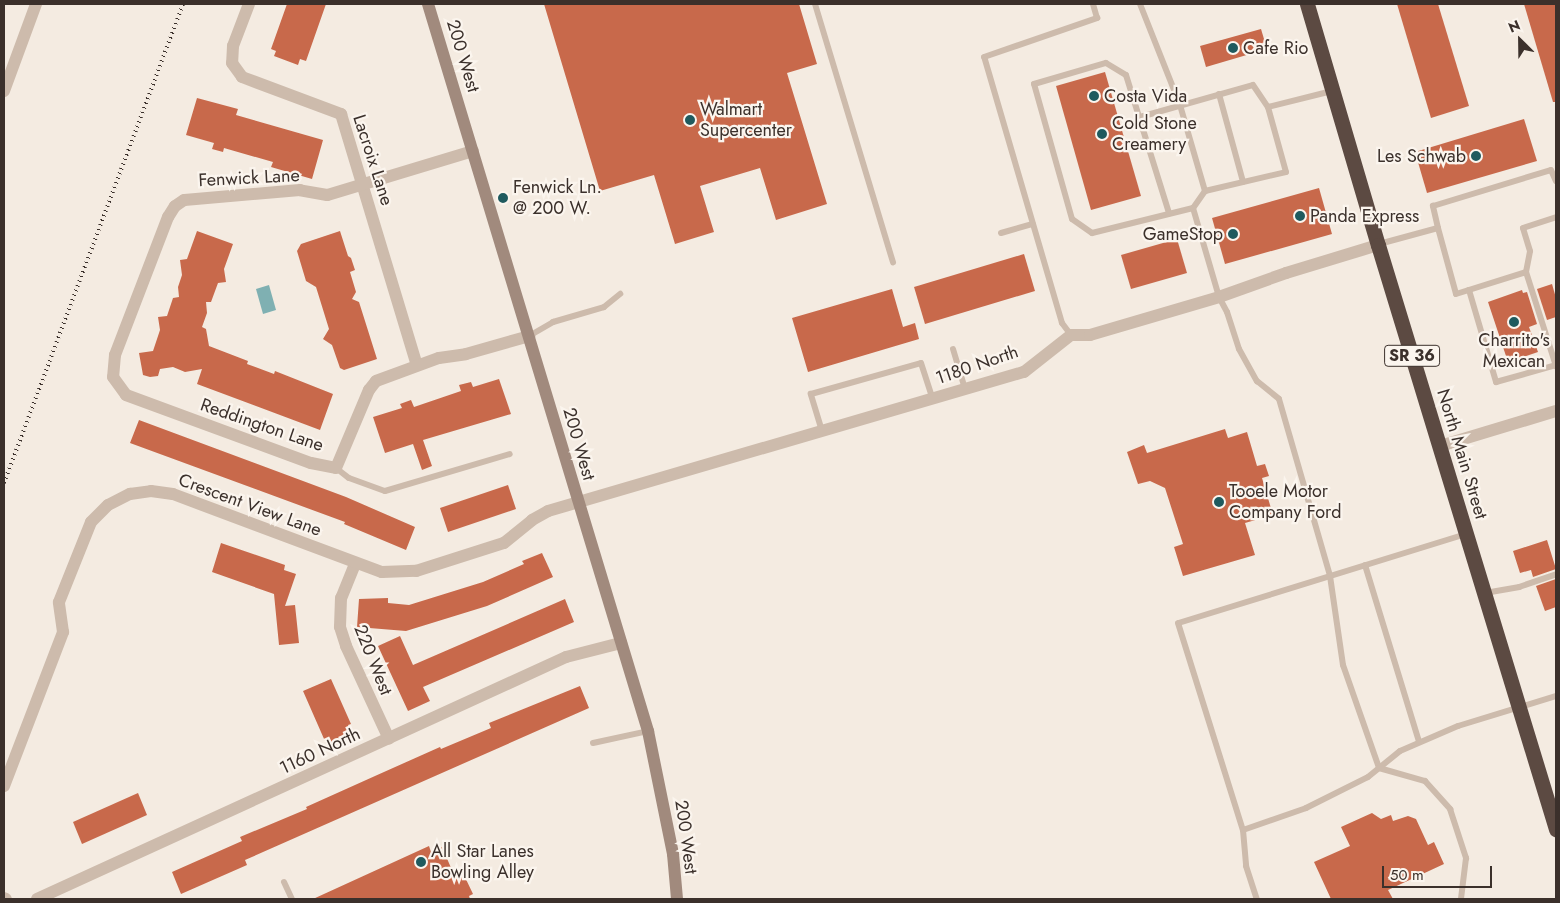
<!DOCTYPE html>
<style>
body{margin:0}
#map{position:relative;width:1560px;height:903px;overflow:hidden;background:#f4ebe1;font-family:Jost,sans-serif}
div>[style]{position:absolute}
[style*='--x']{left:calc(var(--x)*1px);top:calc(var(--y)*1px);width:calc(var(--w)*1px);rotate:calc(var(--a)*1deg)}
.water>*{inset:0;background:#7fb0b2}
.building>*{inset:0;background:#c8694b}
.lane>*{height:6px;margin:-3px;padding:0 3px;transform-origin:3px;border-radius:3px;background:#cdbbac}
.street>*{height:12px;margin:-6px;padding:0 6px;transform-origin:6px;border-radius:6px;background:#cdbbac}
.secondary>*{height:12px;margin:-6px;padding:0 6px;transform-origin:6px;border-radius:6px;background:#a18a7d}
.highway>*{height:15px;margin:-7.5px;padding:0 7.5px;transform-origin:7.5px;border-radius:7.5px;background:#5c4a42}
.rail>*{height:4px;margin-top:-2px;transform-origin:0;background:repeating-linear-gradient(90deg,#3b302b 0 1px,transparent 0 5px)}
.dots>*{width:14px;height:14px;translate:-50% -50%;box-sizing:border-box;border:2px solid #fbf5ee;border-radius:50%}
span{translate:-50% -50%;white-space:nowrap;text-align:center;line-height:1.15;-webkit-text-stroke:4.5px #fbf5ee;paint-order:stroke}
.shield-label span{padding:1px 4px;background:#fbf5ee;border:1px solid;border-radius:4px;-webkit-text-stroke-width:0}
.shield-label{font-size:16px;color:#3b302b;font-weight:700}
.poi-label{font-size:18px;color:#3b302b}
.left{translate:0 -50%;text-align:left}
.right{translate:-100% -50%;text-align:right}
.street-label{font-size:18px;color:#3b302b}
.frame{position:absolute;inset:0;border:5px solid #3b302b;pointer-events:none}
.north{position:absolute;left:1495px;top:15px;width:50px;height:50px;-webkit-text-stroke:4px #fbf5ee;paint-order:stroke;rotate:337deg;font-size:14px;font-weight:700;line-height:20px;text-align:center;color:#3b302b}
.north::after{content:'';display:block;margin:auto;width:18px;height:22px;background:#3b302b;clip-path:polygon(50% 0,100% 100%,50% 72%,0 100%)}
.scale{position:absolute;left:1382px;top:866px;width:110px;height:22px;box-sizing:border-box;border:2px solid #3b302b;border-top:0;padding-left:6px;font-size:15px;line-height:18px;white-space:nowrap;color:#3b302b;-webkit-text-stroke:4px #fbf5ee;paint-order:stroke}
</style>
<div id="map">
<div class="water">
<i style="clip-path:polygon(269px 285px,276px 310px,263px 314px,256px 289px)"></i>
</div>
<div class="building">
<i style="clip-path:polygon(287px 4px,326px 4px,306px 61px,300px 59px,298px 65px,274px 56px,276px 51px,271px 49px)"></i>
<i style="clip-path:polygon(544px 4px,799px 4px,817px 64px,787px 73px,827px 204px,776px 220px,760px 168px,700px 186px,714px 232px,675px 244px,654px 175px,600px 191px)"></i>
<i style="clip-path:polygon(1397px 4px,1438px 4px,1469px 106px,1431px 118px)"></i>
<i style="clip-path:polygon(1524px 4px,1556px 4px,1556px 102px,1553px 102px)"></i>
<i style="clip-path:polygon(1261px 29px,1267px 49px,1206px 67px,1200px 46px)"></i>
<i style="clip-path:polygon(1105px 72px,1141px 196px,1091px 210px,1056px 86px)"></i>
<i style="clip-path:polygon(197px 98px,238px 109px,236px 115px,323px 140px,312px 179px,271px 167px,273px 162px,224px 148px,223px 152px,212px 149px,214px 143px,186px 135px)"></i>
<i style="clip-path:polygon(1524px 119px,1537px 161px,1427px 193px,1415px 152px)"></i>
<i style="clip-path:polygon(1319px 188px,1332px 234px,1225px 264px,1212px 218px)"></i>
<i style="clip-path:polygon(197px 231px,233px 244px,224px 269px,226px 282px,218px 283px,211px 302px,206px 302px,207px 313px,202px 327px,206px 329px,209px 346px,248px 361px,247px 364px,274px 374px,275px 371px,333px 394px,320px 430px,197px 384px,202px 369px,185px 372px,173px 367px,160px 369px,158px 376px,150px 377px,143px 375px,139px 353px,153px 351px,160px 330px,158px 317px,167px 316px,173px 298px,179px 297px,178px 287px,182px 275px,180px 260px,187px 259px)"></i>
<i style="clip-path:polygon(340px 231px,348px 256px,351px 258px,355px 270px,350px 272px,356px 292px,352px 299px,359px 302px,377px 359px,344px 370px,340px 368px,332px 345px,323px 339px,329px 329px,316px 287px,306px 281px,297px 251px,301px 244px)"></i>
<i style="clip-path:polygon(1177px 239px,1187px 273px,1131px 289px,1121px 255px)"></i>
<i style="clip-path:polygon(1024px 254px,1035px 291px,925px 324px,914px 287px)"></i>
<i style="clip-path:polygon(1552px 284px,1556px 298px,1556px 317px,1547px 320px,1537px 289px)"></i>
<i style="clip-path:polygon(892px 289px,903px 327px,915px 323px,919px 339px,808px 372px,792px 318px)"></i>
<i style="clip-path:polygon(1522px 290px,1523px 293px,1527px 292px,1537px 324px,1529px 327px,1538px 352px,1508px 362px,1488px 302px)"></i>
<i style="clip-path:polygon(499px 379px,511px 414px,423px 440px,432px 466px,422px 470px,413px 444px,385px 453px,373px 417px,402px 408px,400px 404px,411px 400px,414px 407px,461px 391px,459px 385px,471px 382px,473px 387px)"></i>
<i style="clip-path:polygon(139px 420px,346px 497px,415px 527px,406px 550px,344px 524px,345px 522px,130px 443px)"></i>
<i style="clip-path:polygon(1225px 429px,1228px 438px,1247px 432px,1257px 466px,1265px 464px,1269px 476px,1262px 478px,1273px 515px,1245px 523px,1255px 555px,1183px 576px,1174px 547px,1183px 544px,1165px 488px,1150px 481px,1138px 484px,1127px 452px,1144px 445px,1147px 453px)"></i>
<i style="clip-path:polygon(508px 485px,516px 509px,448px 532px,440px 508px)"></i>
<i style="clip-path:polygon(1547px 540px,1556px 569px,1533px 577px,1531px 570px,1520px 573px,1513px 551px)"></i>
<i style="clip-path:polygon(221px 543px,285px 565px,284px 570px,296px 574px,285px 606px,295px 605px,299px 643px,279px 645px,274px 594px,212px 572px)"></i>
<i style="clip-path:polygon(542px 553px,553px 577px,487px 606px,406px 631px,357px 627px,359px 599px,388px 598px,388px 603px,409px 605px,483px 582px,524px 564px,522px 561px)"></i>
<i style="clip-path:polygon(1556px 579px,1556px 607px,1545px 611px,1536px 586px)"></i>
<i style="clip-path:polygon(565px 599px,574px 622px,423px 687px,430px 701px,408px 711px,378px 646px,400px 636px,413px 665px)"></i>
<i style="clip-path:polygon(331px 679px,351px 724px,348px 725px,353px 737px,328px 748px,303px 691px)"></i>
<i style="clip-path:polygon(580px 686px,589px 708px,245px 860px,247px 865px,181px 894px,172px 872px,242px 841px,240px 837px,307px 809px,306px 807px,375px 776px,440px 747px,441px 749px,491px 728px,489px 723px)"></i>
<i style="clip-path:polygon(138px 793px,147px 815px,82px 844px,73px 822px)"></i>
<i style="clip-path:polygon(1372px 813px,1381px 819px,1391px 815px,1393px 821px,1408px 816px,1416px 819px,1428px 845px,1434px 842px,1444px 864px,1388px 890px,1393px 899px,1331px 899px,1314px 862px,1350px 846px,1341px 827px)"></i>
<i style="clip-path:polygon(429px 846px,431px 852px,442px 847px,455px 877px,463px 873px,473px 894px,469px 896px,470px 899px,313px 899px)"></i>
</div>
<div class="lane">
<i style="--x:815;--y:4;--w:270;--a:73.2"></i>
<i style="--x:1140;--y:4;--w:109;--a:68.4"></i>
<i style="--x:1180;--y:105;--w:90;--a:73.8"></i>
<i style="--x:1205;--y:191;--w:21;--a:125"></i>
<i style="--x:1193;--y:208;--w:104;--a:166.1"></i>
<i style="--x:1092;--y:233;--w:24;--a:-145"></i>
<i style="--x:1072;--y:219;--w:140;--a:-105.7"></i>
<i style="--x:1034;--y:84;--w:75;--a:-16.3"></i>
<i style="--x:1106;--y:63;--w:23;--a:31"></i>
<i style="--x:1126;--y:75;--w:145;--a:72.7"></i>
<i style="--x:1219;--y:94;--w:91;--a:74.7"></i>
<i style="--x:1140;--y:117;--w:117;--a:-15.8"></i>
<i style="--x:1253;--y:85;--w:27;--a:56"></i>
<i style="--x:1268;--y:107;--w:66;--a:-14"></i>
<i style="--x:1205;--y:191;--w:83;--a:-13.2"></i>
<i style="--x:1286;--y:172;--w:67;--a:-105.5"></i>
<i style="--x:1193;--y:208;--w:93;--a:73.7"></i>
<i style="--x:1219;--y:297;--w:17;--a:62"></i>
<i style="--x:1227;--y:312;--w:39;--a:72"></i>
<i style="--x:1239;--y:349;--w:37;--a:61"></i>
<i style="--x:1257;--y:381;--w:28;--a:39"></i>
<i style="--x:1279;--y:399;--w:184;--a:73.9"></i>
<i style="--x:1330;--y:576;--w:90;--a:81.7"></i>
<i style="--x:1343;--y:665;--w:109;--a:70.7"></i>
<i style="--x:1379;--y:768;--w:48;--a:15.8"></i>
<i style="--x:1425;--y:781;--w:38;--a:48"></i>
<i style="--x:1450;--y:809;--w:52;--a:71.9"></i>
<i style="--x:1466;--y:858;--w:41;--a:97"></i>
<i style="--x:1438;--y:228;--w:23;--a:-103"></i>
<i style="--x:1433;--y:206;--w:123;--a:-17"></i>
<i style="--x:1551;--y:170;--w:12;--a:66"></i>
<i style="--x:1001;--y:233;--w:33;--a:-16"></i>
<i style="--x:1379;--y:244;--w:61;--a:-15.2"></i>
<i style="--x:1438;--y:228;--w:68;--a:74.7"></i>
<i style="--x:1456;--y:294;--w:73;--a:-17.4"></i>
<i style="--x:1526;--y:272;--w:21;--a:-79"></i>
<i style="--x:1530;--y:251;--w:24;--a:-107"></i>
<i style="--x:1523;--y:228;--w:35;--a:-18"></i>
<i style="--x:1526;--y:272;--w:99;--a:72.3"></i>
<i style="--x:1469;--y:290;--w:96;--a:73.6"></i>
<i style="--x:1496;--y:382;--w:62;--a:-15.8"></i>
<i style="--x:1071;--y:335;--w:15;--a:-127"></i>
<i style="--x:1062;--y:323;--w:277;--a:-106.3"></i>
<i style="--x:984;--y:57;--w:120;--a:-19"></i>
<i style="--x:1097;--y:18;--w:15;--a:-106"></i>
<i style="--x:529;--y:336;--w:28;--a:-30"></i>
<i style="--x:553;--y:322;--w:53;--a:-16.4"></i>
<i style="--x:604;--y:307;--w:21;--a:-39"></i>
<i style="--x:953;--y:349;--w:42;--a:73.3"></i>
<i style="--x:822;--y:431;--w:39;--a:-107"></i>
<i style="--x:811;--y:394;--w:114;--a:-15.7"></i>
<i style="--x:921;--y:363;--w:38;--a:72"></i>
<i style="--x:336;--y:468;--w:16;--a:38"></i>
<i style="--x:349;--y:478;--w:38;--a:20"></i>
<i style="--x:385;--y:491;--w:130;--a:-16.5"></i>
<i style="--x:1466;--y:534;--w:301;--a:162.8"></i>
<i style="--x:1178;--y:623;--w:217;--a:72.6"></i>
<i style="--x:1243;--y:830;--w:67;--a:-19.2"></i>
<i style="--x:1306;--y:808;--w:69;--a:-26.6"></i>
<i style="--x:1368;--y:777;--w:41;--a:-39.1"></i>
<i style="--x:1400;--y:751;--w:63;--a:-23.3"></i>
<i style="--x:1458;--y:726;--w:102;--a:-17"></i>
<i style="--x:1365;--y:565;--w:185;--a:73"></i>
<i style="--x:1485;--y:593;--w:35;--a:-10"></i>
<i style="--x:1519;--y:587;--w:39;--a:-19"></i>
<i style="--x:593;--y:743;--w:56;--a:-12.3"></i>
<i style="--x:1243;--y:830;--w:36;--a:85"></i>
<i style="--x:1246;--y:866;--w:35;--a:72"></i>
<i style="--x:284;--y:882;--w:19;--a:65"></i>
</div>
<div class="street">
<i style="--x:249;--y:4;--w:45;--a:110.9"></i>
<i style="--x:233;--y:46;--w:17;--a:93"></i>
<i style="--x:232;--y:63;--w:17;--a:54"></i>
<i style="--x:242;--y:77;--w:106;--a:20.5"></i>
<i style="--x:341;--y:114;--w:262;--a:73.2"></i>
<i style="--x:4;--y:91;--w:93;--a:-69.8"></i>
<i style="--x:473;--y:151;--w:152;--a:163.2"></i>
<i style="--x:327;--y:195;--w:27;--a:-170"></i>
<i style="--x:300;--y:190;--w:116;--a:175.1"></i>
<i style="--x:184;--y:200;--w:11;--a:146"></i>
<i style="--x:175;--y:206;--w:13;--a:122"></i>
<i style="--x:168;--y:217;--w:148;--a:111"></i>
<i style="--x:115;--y:355;--w:22;--a:95"></i>
<i style="--x:113;--y:377;--w:22;--a:54"></i>
<i style="--x:126;--y:395;--w:197;--a:20.2"></i>
<i style="--x:311;--y:463;--w:25;--a:11"></i>
<i style="--x:336;--y:468;--w:85;--a:-67.1"></i>
<i style="--x:369;--y:390;--w:11;--a:-52"></i>
<i style="--x:376;--y:381;--w:67;--a:-20.1"></i>
<i style="--x:439;--y:358;--w:27;--a:-8"></i>
<i style="--x:466;--y:354;--w:66;--a:-15.9"></i>
<i style="--x:1440;--y:446;--w:121;--a:-16.8"></i>
<i style="--x:355;--y:564;--w:37;--a:112"></i>
<i style="--x:341;--y:598;--w:29;--a:92"></i>
<i style="--x:340;--y:627;--w:20;--a:72"></i>
<i style="--x:346;--y:646;--w:102;--a:65.2"></i>
<i style="--x:4;--y:786;--w:165;--a:-69"></i>
<i style="--x:63;--y:632;--w:30;--a:-98"></i>
<i style="--x:59;--y:602;--w:86;--a:-68.2"></i>
<i style="--x:91;--y:522;--w:24;--a:-45"></i>
<i style="--x:108;--y:505;--w:25;--a:-27"></i>
<i style="--x:130;--y:494;--w:21;--a:-8"></i>
<i style="--x:151;--y:491;--w:22;--a:8"></i>
<i style="--x:173;--y:494;--w:223;--a:20.5"></i>
<i style="--x:382;--y:572;--w:34;--a:-2"></i>
<i style="--x:416;--y:571;--w:92;--a:-17.7"></i>
<i style="--x:504;--y:543;--w:36;--a:-39"></i>
<i style="--x:532;--y:520;--w:18;--a:-29"></i>
<i style="--x:548;--y:511;--w:496;--a:-16.3"></i>
<i style="--x:1024;--y:372;--w:60;--a:-38.2"></i>
<i style="--x:1071;--y:335;--w:19;--a:0"></i>
<i style="--x:1090;--y:335;--w:134;--a:-16.4"></i>
<i style="--x:1219;--y:297;--w:71;--a:-19.7"></i>
<i style="--x:1286;--y:273;--w:96;--a:-16.9"></i>
<i style="--x:4;--y:898;--w:2;--a:27"></i>
<i style="--x:37;--y:899;--w:582;--a:-24.58"></i>
<i style="--x:566;--y:657;--w:57;--a:-14.3"></i>
</div>
<div class="secondary">
<i style="--x:428;--y:4;--w:760;--a:73.16"></i>
<i style="--x:648;--y:731;--w:126;--a:78.5"></i>
<i style="--x:673;--y:854;--w:45;--a:84.9"></i>
</div>
<div class="highway">
<i style="--x:1307;--y:4;--w:251;--a:73.6"></i>
<i style="--x:1378;--y:245;--w:611;--a:73.05"></i>
</div>
<div class="rail">
<i style="--x:4;--y:483;--w:511;--a:-69.51"></i>
</div>
<div class="dots">
<i style="left:1233px;top:48px;background:#1f5a5e"></i>
<i style="left:1094px;top:96px;background:#1f5a5e"></i>
<i style="left:690px;top:120px;background:#1f5a5e"></i>
<i style="left:1102px;top:134px;background:#1f5a5e"></i>
<i style="left:1476px;top:156px;background:#1f5a5e"></i>
<i style="left:503px;top:198px;background:#1f5a5e"></i>
<i style="left:1300px;top:216px;background:#1f5a5e"></i>
<i style="left:1233px;top:234px;background:#1f5a5e"></i>
<i style="left:1514px;top:322px;background:#1f5a5e"></i>
<i style="left:1219px;top:502px;background:#1f5a5e"></i>
<i style="left:421px;top:862px;background:#1f5a5e"></i>
</div>
<div class="shield-label">
<span style="left:1412px;top:356px">SR 36</span>
</div>
<div class="poi-label">
<span class="left" style="left:1243px;top:48px">Cafe Rio</span>
<span class="left" style="left:1104px;top:96px">Costa Vida</span>
<span class="left" style="left:700px;top:120px">Walmart<br>Supercenter</span>
<span class="left" style="left:1112px;top:134px">Cold Stone<br>Creamery</span>
<span class="right" style="left:1466px;top:156px">Les Schwab</span>
<span class="left" style="left:513px;top:198px">Fenwick Ln.<br>@ 200 W.</span>
<span class="left" style="left:1310px;top:216px">Panda Express</span>
<span class="right" style="left:1223px;top:234px">GameStop</span>
<span style="left:1514px;top:351px">Charrito's<br>Mexican</span>
<span class="left" style="left:1229px;top:502px">Tooele Motor<br>Company Ford</span>
<span class="left" style="left:431px;top:862px">All Star Lanes<br>Bowling Alley</span>
</div>
<div class="street-label">
<span style="left:463px;top:56px;rotate:73deg">200 West</span>
<span style="left:373px;top:160px;rotate:72deg">Lacroix Lane</span>
<span style="left:249px;top:178px;rotate:-3deg">Fenwick Lane</span>
<span style="left:977px;top:365px;rotate:-19deg">1180 North</span>
<span style="left:262px;top:425px;rotate:19deg">Reddington Lane</span>
<span style="left:579px;top:444px;rotate:74deg">200 West</span>
<span style="left:1462px;top:454px;rotate:73deg">North Main Street</span>
<span style="left:250px;top:505px;rotate:20deg">Crescent View Lane</span>
<span style="left:373px;top:660px;rotate:68deg">220 West</span>
<span style="left:320px;top:751px;rotate:-25deg">1160 North</span>
<span style="left:686px;top:837px;rotate:82deg">200 West</span>
</div>
<div class="frame"></div>
<div class="north">N</div>
<div class="scale">50 m</div>
</div>
